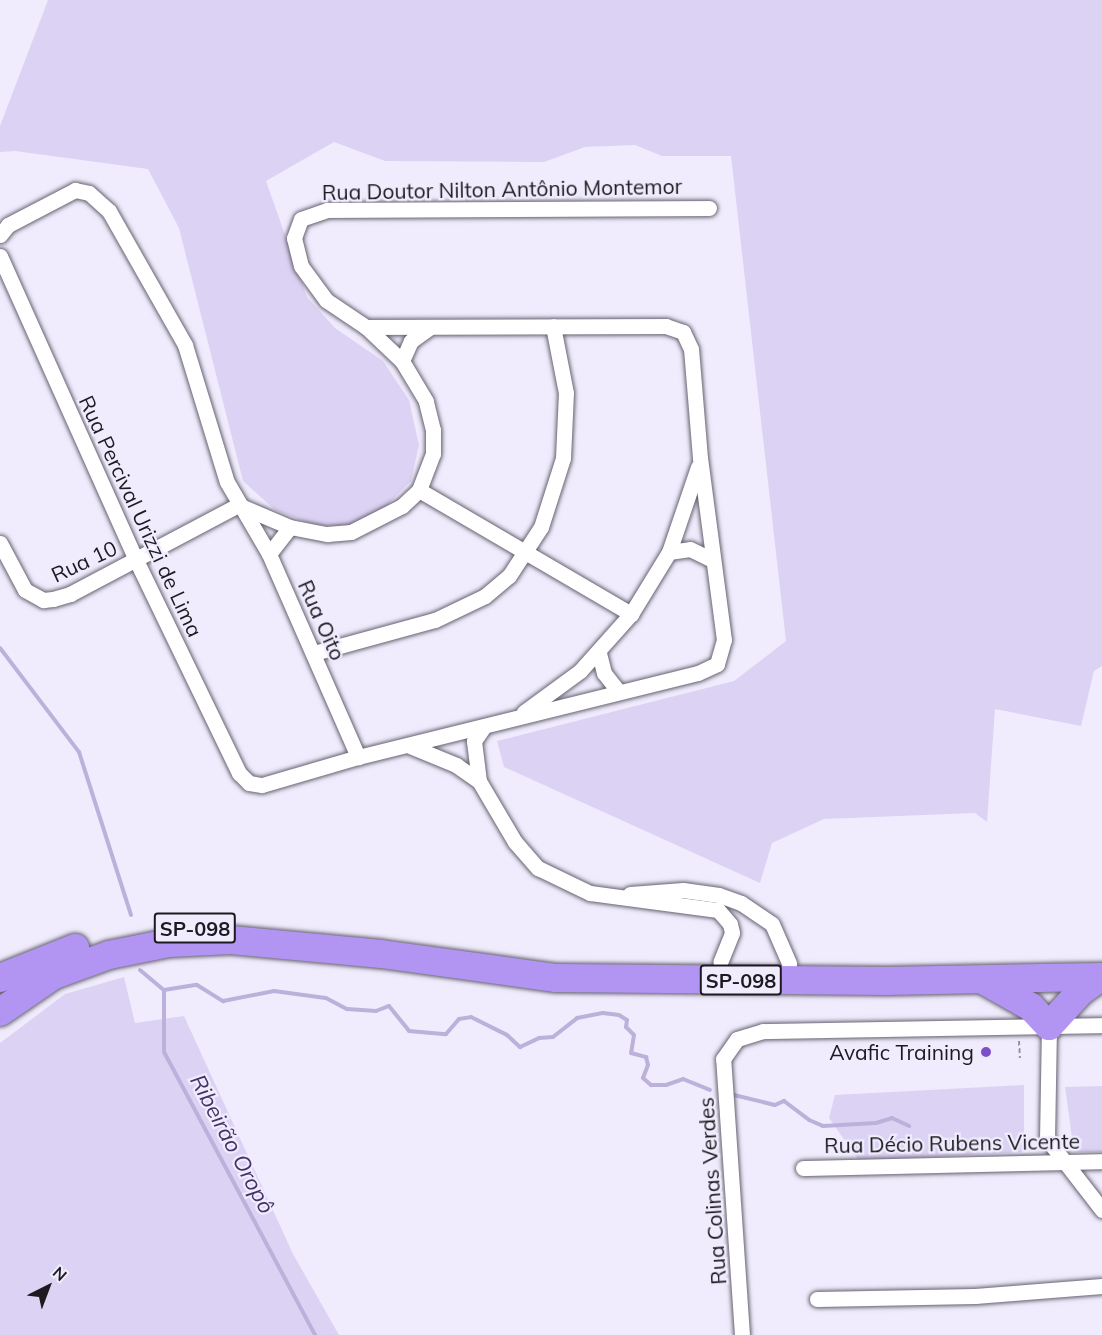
<!DOCTYPE html>
<meta charset="utf-8">
<style>
body{margin:0}
#map{position:relative;width:1102px;height:1335px;overflow:hidden;background:#f0ecfd;font-family:Mulish,sans-serif}
div>[style]{position:absolute}
[style*='--x']{left:calc(var(--x)*1px);top:calc(var(--y)*1px);width:calc(var(--w)*1px);rotate:calc(var(--a)*1deg)}
.green>*{inset:0;background:#dcd3f4}
.stream>*{height:4px;margin:-2px;padding:0 2px;transform-origin:2px;border-radius:2px;background:#bcb1db}
.path>*{height:2px;margin-top:-1px;transform-origin:0;background:repeating-linear-gradient(90deg,#95929e 0 4.5px,transparent 0 7.5px)}
.roads{filter:drop-shadow(0 0 2px #666270) drop-shadow(0 0 2px #666270)}
.street>*{height:15px;margin:-7.5px;padding:0 7.5px;transform-origin:7.5px;border-radius:7.5px;background:#fff}
.highway>*{height:28px;margin:-14px;padding:0 14px;transform-origin:14px;border-radius:14px;background:#b294f3}
.dots>*{width:16px;height:16px;translate:-50% -50%;box-sizing:border-box;border:3px solid #f0ecfd;border-radius:50%}
span{translate:-50% -50%;white-space:nowrap;text-align:center;line-height:1.15;-webkit-text-stroke:4.5px #f0ecfd;paint-order:stroke}
.shield-label span{padding:2px 4px;background:#f0ecfd;border:2px solid;border-radius:4px;-webkit-text-stroke-width:0}
.shield-label{font-size:20px;color:#1c1a20;font-weight:700}
.street-label{font-size:21px;color:#1c1a20}
.poi-label{font-size:21px;color:#1c1a20}
.right{translate:-100% -50%;text-align:right}
.water-label{font-size:22px;color:#443267;font-style:italic}
.north{position:absolute;left:18px;top:1257px;width:60px;height:60px;-webkit-text-stroke:4px #f0ecfd;paint-order:stroke;rotate:42deg;font-size:16px;font-weight:700;line-height:24px;text-align:center;color:#1c1a20}
.north::after{content:'';display:block;margin:auto;width:21px;height:27px;background:#1c1a20;clip-path:polygon(50% 0,100% 100%,50% 72%,0 100%)}
</style>
<div id="map">
<div class="green">
<i style="clip-path:polygon(48px 0,1102px 0,1102px 666px,1094px 671px,1081px 726px,995px 709px,987px 822px,975px 813px,824px 819px,772px 843px,760px 883px,504px 767px,497px 741px,734px 681px,786px 641px,731px 156px,662px 156px,635px 145px,585px 147px,544px 162px,385px 161px,334px 142px,266px 181px,307px 297px,335px 328px,383px 361px,409px 400px,419px 445px,411px 481px,384px 508px,352px 527px,314px 525px,275px 510px,243px 481px,179px 228px,148px 169px,15px 151px,0 152px,0 126px)"></i>
<i style="clip-path:polygon(124px 977px,135px 1023px,184px 1016px,293px 1254px,339px 1335px,0 1335px,0 1043px,65px 994px)"></i>
<i style="clip-path:polygon(1024px 1085px,1024px 1152px,859px 1161px,829px 1118px,835px 1095px)"></i>
<i style="clip-path:polygon(1102px 1086px,1102px 1152px,1074px 1152px,1065px 1087px)"></i>
</div>
<div class="stream">
<i style="--x:0;--y:648;--w:131;--a:52.8"></i>
<i style="--x:79;--y:752;--w:171;--a:72.3"></i>
<i style="--x:140;--y:970;--w:31;--a:40"></i>
<i style="--x:164;--y:990;--w:62;--a:90"></i>
<i style="--x:164;--y:1052;--w:321;--a:61.9"></i>
<i style="--x:164;--y:990;--w:33;--a:-9"></i>
<i style="--x:197;--y:985;--w:31;--a:32"></i>
<i style="--x:223;--y:1001;--w:52;--a:-11.1"></i>
<i style="--x:274;--y:991;--w:52;--a:7.7"></i>
<i style="--x:326;--y:998;--w:24;--a:28"></i>
<i style="--x:347;--y:1009;--w:29;--a:4"></i>
<i style="--x:376;--y:1011;--w:14;--a:-21"></i>
<i style="--x:389;--y:1006;--w:32;--a:51"></i>
<i style="--x:409;--y:1031;--w:37;--a:5"></i>
<i style="--x:446;--y:1034;--w:20;--a:-49"></i>
<i style="--x:459;--y:1019;--w:12;--a:-9"></i>
<i style="--x:471;--y:1017;--w:40;--a:26.6"></i>
<i style="--x:507;--y:1035;--w:18;--a:43"></i>
<i style="--x:520;--y:1047;--w:21;--a:-25"></i>
<i style="--x:539;--y:1038;--w:14;--a:-4"></i>
<i style="--x:553;--y:1037;--w:31;--a:-38"></i>
<i style="--x:577;--y:1018;--w:26;--a:-11"></i>
<i style="--x:603;--y:1013;--w:16;--a:7"></i>
<i style="--x:619;--y:1015;--w:9;--a:32"></i>
<i style="--x:627;--y:1020;--w:7;--a:98"></i>
<i style="--x:626;--y:1027;--w:11;--a:45"></i>
<i style="--x:634;--y:1035;--w:18;--a:99"></i>
<i style="--x:631;--y:1053;--w:16;--a:15"></i>
<i style="--x:646;--y:1057;--w:8;--a:76"></i>
<i style="--x:648;--y:1065;--w:14;--a:111"></i>
<i style="--x:643;--y:1078;--w:11;--a:41"></i>
<i style="--x:651;--y:1085;--w:15;--a:0"></i>
<i style="--x:666;--y:1085;--w:18;--a:-19"></i>
<i style="--x:683;--y:1079;--w:29;--a:22"></i>
<i style="--x:734;--y:1095;--w:42;--a:13.7"></i>
<i style="--x:775;--y:1105;--w:10;--a:-24"></i>
<i style="--x:784;--y:1101;--w:31;--a:37"></i>
<i style="--x:809;--y:1120;--w:15;--a:23"></i>
<i style="--x:823;--y:1126;--w:53;--a:-3.2"></i>
<i style="--x:876;--y:1123;--w:17;--a:-17"></i>
<i style="--x:892;--y:1118;--w:19;--a:25"></i>
</div>
<div class="path">
<i style="--x:1019;--y:1041;--w:17;--a:87"></i>
</div>
<div class="roads">
<div class="street">
<i style="--x:0;--y:235;--w:13;--a:-51"></i>
<i style="--x:8;--y:225;--w:76;--a:-27.6"></i>
<i style="--x:75;--y:190;--w:14;--a:12"></i>
<i style="--x:89;--y:193;--w:27;--a:42"></i>
<i style="--x:109;--y:211;--w:154;--a:60.4"></i>
<i style="--x:185;--y:345;--w:143;--a:73"></i>
<i style="--x:227;--y:482;--w:83;--a:59.7"></i>
<i style="--x:269;--y:554;--w:222;--a:66.3"></i>
<i style="--x:0;--y:256;--w:333;--a:65.9"></i>
<i style="--x:136;--y:560;--w:237;--a:64.2"></i>
<i style="--x:239;--y:773;--w:14;--a:45"></i>
<i style="--x:249;--y:783;--w:13;--a:9"></i>
<i style="--x:262;--y:785;--w:100;--a:-16.3"></i>
<i style="--x:358;--y:757;--w:350;--a:-13.9"></i>
<i style="--x:698;--y:673;--w:21;--a:-25"></i>
<i style="--x:717;--y:664;--w:25;--a:-74"></i>
<i style="--x:724;--y:640;--w:184;--a:-97.5"></i>
<i style="--x:700;--y:458;--w:109;--a:-94.7"></i>
<i style="--x:691;--y:349;--w:19;--a:-115"></i>
<i style="--x:683;--y:332;--w:18;--a:-161"></i>
<i style="--x:666;--y:326;--w:300;--a:179.8"></i>
<i style="--x:402;--y:361;--w:22;--a:-66"></i>
<i style="--x:411;--y:341;--w:22;--a:-36"></i>
<i style="--x:419;--y:490;--w:246;--a:30.3"></i>
<i style="--x:238;--y:505;--w:56;--a:22.9"></i>
<i style="--x:290;--y:527;--w:38;--a:11"></i>
<i style="--x:327;--y:534;--w:24;--a:-5"></i>
<i style="--x:351;--y:532;--w:57;--a:-27"></i>
<i style="--x:402;--y:506;--w:23;--a:-43"></i>
<i style="--x:419;--y:490;--w:39;--a:-69"></i>
<i style="--x:433;--y:454;--w:24;--a:-90"></i>
<i style="--x:433;--y:430;--w:30;--a:-104"></i>
<i style="--x:426;--y:401;--w:47;--a:-121"></i>
<i style="--x:402;--y:361;--w:50;--a:-136.6"></i>
<i style="--x:366;--y:327;--w:48;--a:-146"></i>
<i style="--x:326;--y:300;--w:42;--a:-126.3"></i>
<i style="--x:301;--y:266;--w:29;--a:-104"></i>
<i style="--x:294;--y:238;--w:20;--a:-70"></i>
<i style="--x:301;--y:219;--w:28;--a:-19"></i>
<i style="--x:327;--y:210;--w:382;--a:-0.3"></i>
<i style="--x:0;--y:543;--w:53;--a:62"></i>
<i style="--x:25;--y:590;--w:21;--a:29"></i>
<i style="--x:43;--y:600;--w:10;--a:-6"></i>
<i style="--x:53;--y:599;--w:18;--a:-16"></i>
<i style="--x:70;--y:594;--w:190;--a:-27.9"></i>
<i style="--x:669;--y:552;--w:21;--a:-8"></i>
<i style="--x:690;--y:549;--w:25;--a:26"></i>
<i style="--x:269;--y:554;--w:34;--a:-52"></i>
<i style="--x:314;--y:653;--w:125;--a:-15.3"></i>
<i style="--x:435;--y:620;--w:55;--a:-25.6"></i>
<i style="--x:485;--y:596;--w:31;--a:-40"></i>
<i style="--x:509;--y:576;--w:59;--a:-56.9"></i>
<i style="--x:541;--y:527;--w:72;--a:-72.3"></i>
<i style="--x:563;--y:458;--w:65;--a:-87.4"></i>
<i style="--x:566;--y:393;--w:68;--a:-101"></i>
<i style="--x:599;--y:653;--w:21;--a:76"></i>
<i style="--x:604;--y:673;--w:24;--a:52"></i>
<i style="--x:524;--y:712;--w:69;--a:-36.2"></i>
<i style="--x:580;--y:671;--w:76;--a:-48.2"></i>
<i style="--x:631;--y:614;--w:73;--a:-58.5"></i>
<i style="--x:669;--y:552;--w:90;--a:-71.2"></i>
<i style="--x:483;--y:728;--w:16;--a:125"></i>
<i style="--x:474;--y:741;--w:40;--a:82.9"></i>
<i style="--x:479;--y:781;--w:71;--a:59.5"></i>
<i style="--x:515;--y:842;--w:35;--a:49"></i>
<i style="--x:538;--y:868;--w:58;--a:25.7"></i>
<i style="--x:590;--y:893;--w:129;--a:7.6"></i>
<i style="--x:718;--y:910;--w:18;--a:49"></i>
<i style="--x:730;--y:924;--w:9;--a:77"></i>
<i style="--x:732;--y:933;--w:31;--a:112"></i>
<i style="--x:410;--y:746;--w:50;--a:22.4"></i>
<i style="--x:456;--y:765;--w:28;--a:35"></i>
<i style="--x:630;--y:894;--w:53;--a:-4.3"></i>
<i style="--x:683;--y:890;--w:36;--a:8"></i>
<i style="--x:719;--y:895;--w:23;--a:20"></i>
<i style="--x:741;--y:903;--w:37;--a:34"></i>
<i style="--x:772;--y:924;--w:43;--a:66.4"></i>
<i style="--x:1049;--y:1026;--w:113;--a:91"></i>
<i style="--x:1047;--y:1139;--w:90;--a:52.2"></i>
<i style="--x:803;--y:1168;--w:299;--a:-1.3"></i>
<i style="--x:817;--y:1299;--w:158;--a:-1.1"></i>
<i style="--x:975;--y:1296;--w:127;--a:-4.5"></i>
<i style="--x:742;--y:1335;--w:277;--a:-93.9"></i>
<i style="--x:723;--y:1059;--w:24;--a:-55"></i>
<i style="--x:737;--y:1039;--w:27;--a:-17"></i>
<i style="--x:763;--y:1031;--w:339;--a:-1"></i>
</div>
<div class="highway">
<i style="--x:0;--y:978;--w:81;--a:-21.8"></i>
<i style="--x:985;--y:981;--w:53;--a:29.5"></i>
<i style="--x:1031;--y:1007;--w:26;--a:47"></i>
<i style="--x:1049;--y:1026;--w:47;--a:-47.6"></i>
<i style="--x:1081;--y:991;--w:24;--a:-35"></i>
<i style="--x:0;--y:1012;--w:65;--a:-34.4"></i>
<i style="--x:54;--y:975;--w:59;--a:-20"></i>
<i style="--x:109;--y:955;--w:61;--a:-11.3"></i>
<i style="--x:169;--y:943;--w:62;--a:-2.8"></i>
<i style="--x:231;--y:940;--w:151;--a:5.3"></i>
<i style="--x:381;--y:954;--w:177;--a:7.8"></i>
<i style="--x:556;--y:978;--w:331;--a:0.5"></i>
<i style="--x:887;--y:981;--w:215;--a:-1.1"></i>
</div>
</div>
<div class="dots">
<i style="left:986px;top:1052px;background:#7c4fc8"></i>
</div>
<div class="shield-label">
<span style="left:195px;top:928px">SP-098</span>
<span style="left:741px;top:980px">SP-098</span>
</div>
<div class="street-label">
<span style="left:502px;top:189px;rotate:-1deg">Rua Doutor Nilton Antônio Montemor</span>
<span style="left:141px;top:516px;rotate:65deg">Rua Percival Urizzi de Lima</span>
<span style="left:84px;top:561px;rotate:-25deg">Rua 10</span>
<span style="left:322px;top:620px;rotate:66deg">Rua Oito</span>
<span style="left:952px;top:1143px;rotate:-1deg">Rua Décio Rubens Vicente</span>
<span style="left:712px;top:1191px;rotate:-94deg">Rua Colinas Verdes</span>
</div>
<div class="poi-label">
<span class="right" style="left:974px;top:1052px">Avafic Training</span>
</div>
<div class="water-label">
<span style="left:232px;top:1144px;rotate:62deg">Ribeirão Oropô</span>
</div>
<div class="north">N</div>
</div>
